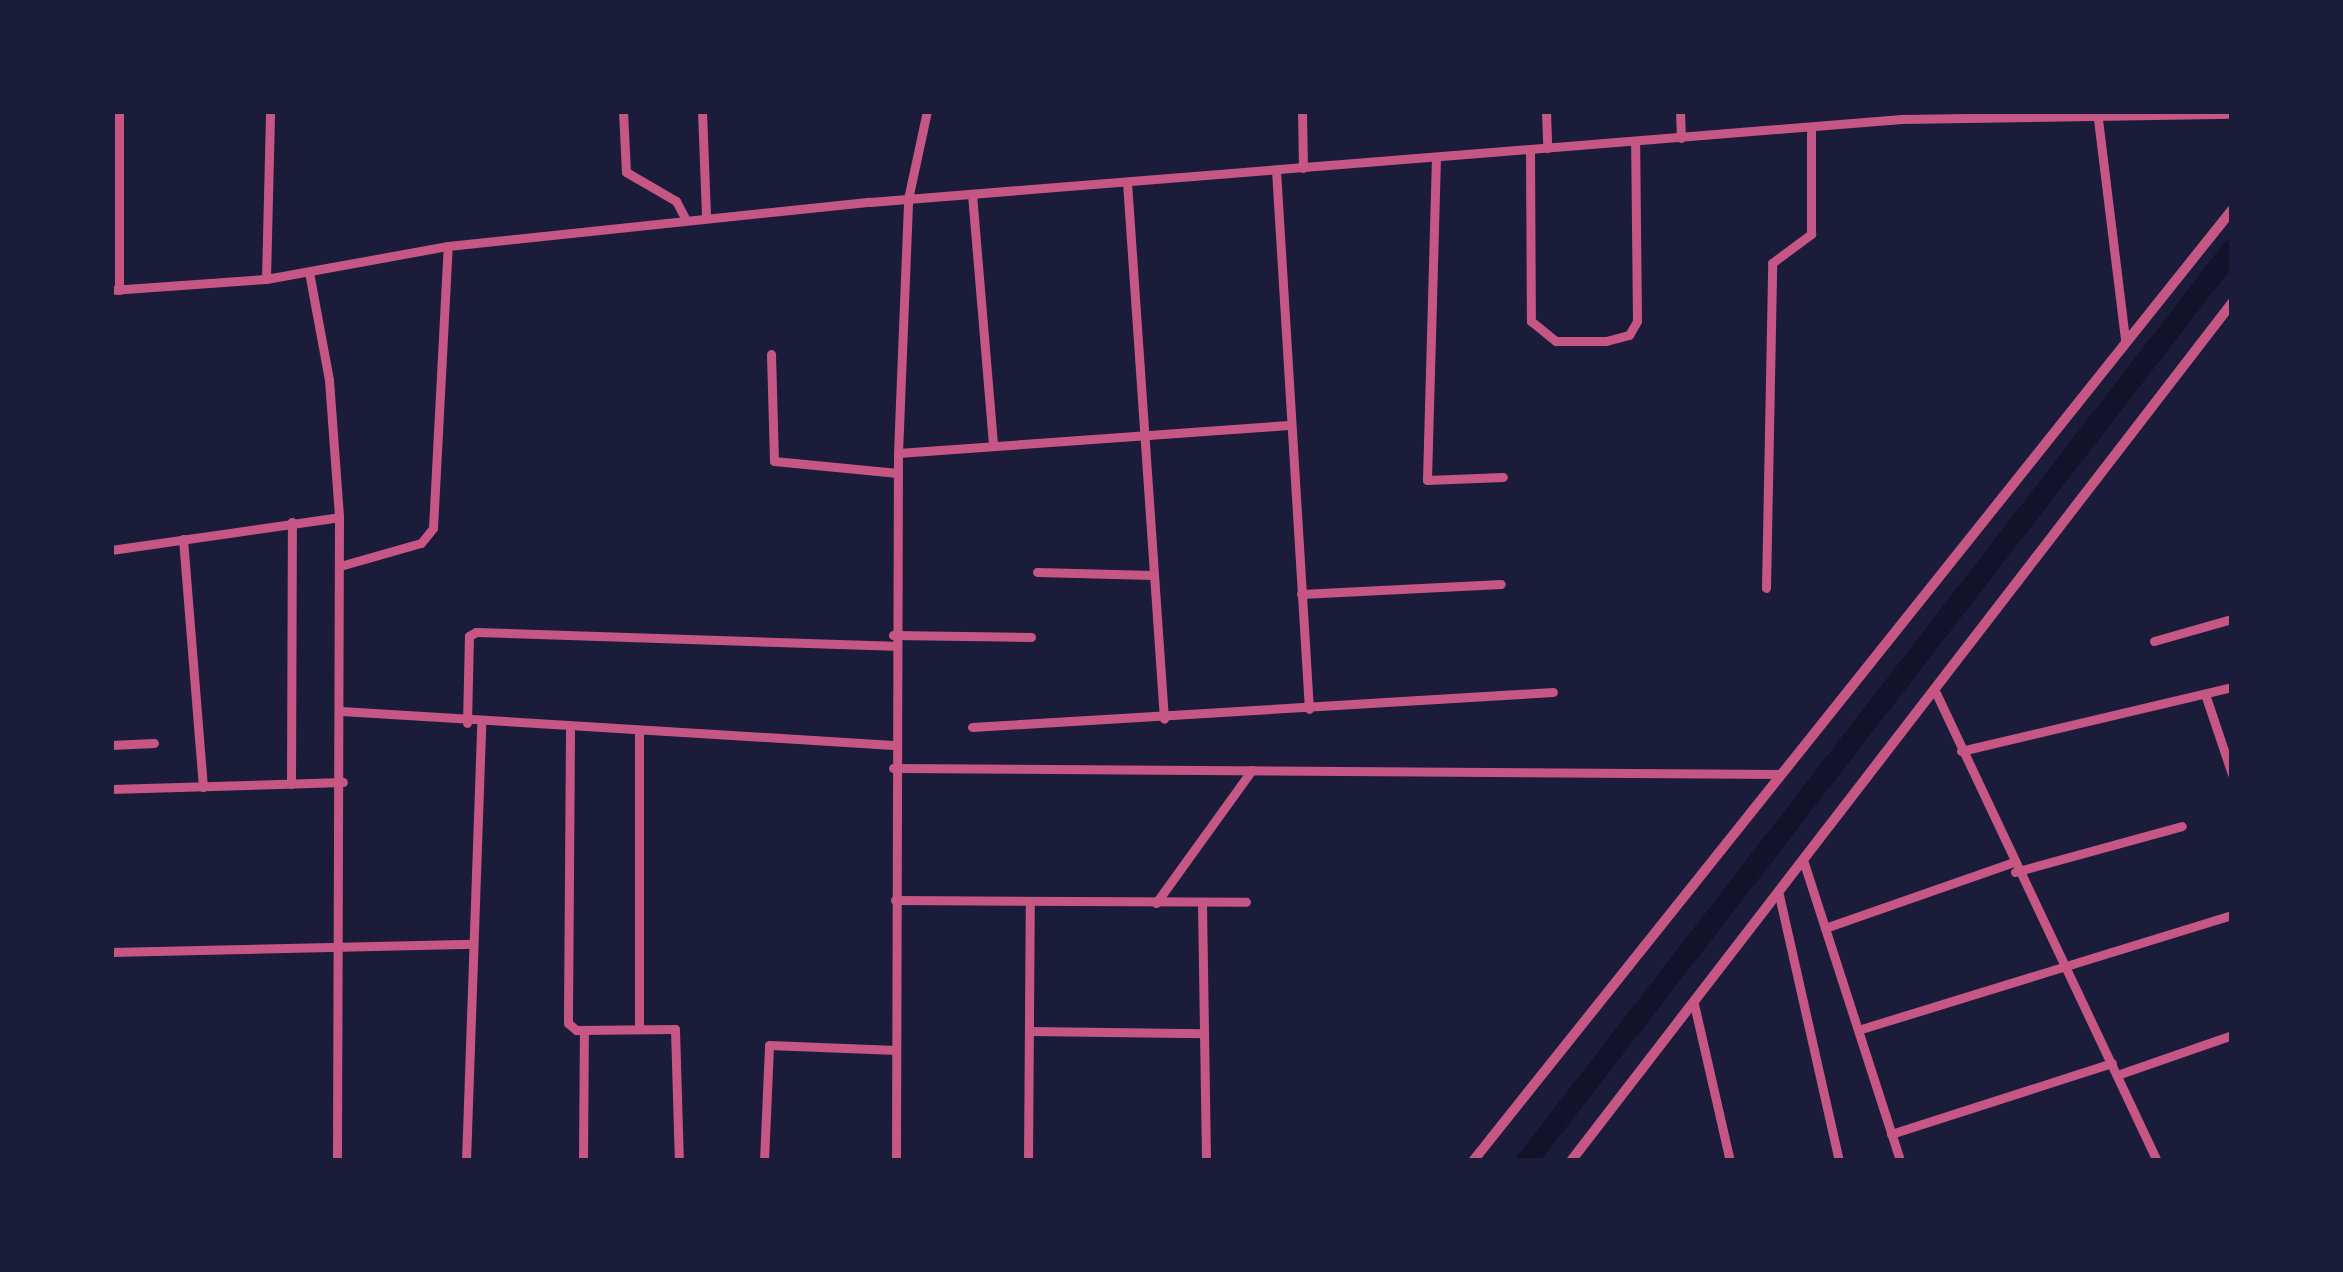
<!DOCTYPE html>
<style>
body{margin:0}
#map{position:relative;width:2343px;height:1272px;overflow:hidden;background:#1b1b3a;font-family:Literata,serif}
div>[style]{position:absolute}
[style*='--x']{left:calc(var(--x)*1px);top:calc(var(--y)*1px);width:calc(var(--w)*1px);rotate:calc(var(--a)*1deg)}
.canal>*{height:21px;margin:-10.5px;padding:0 10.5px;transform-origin:10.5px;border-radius:10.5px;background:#12122b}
.minor>*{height:9px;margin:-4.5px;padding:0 4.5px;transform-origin:4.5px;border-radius:4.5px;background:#c65784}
.tertiary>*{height:10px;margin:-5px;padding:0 5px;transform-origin:5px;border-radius:5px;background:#c65784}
span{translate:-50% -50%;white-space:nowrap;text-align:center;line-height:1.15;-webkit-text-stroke:9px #1b1b3a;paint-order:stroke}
.frame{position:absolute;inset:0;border:114px solid #1b1b3a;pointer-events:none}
</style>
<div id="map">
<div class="canal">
<i style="--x:1526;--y:1161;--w:1153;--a:-52.26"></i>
</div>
<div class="minor">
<i style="--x:119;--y:111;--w:179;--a:90"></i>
<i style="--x:623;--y:111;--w:61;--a:87.2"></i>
<i style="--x:626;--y:172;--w:58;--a:30.1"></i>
<i style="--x:676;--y:201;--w:19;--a:62"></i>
<i style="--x:702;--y:111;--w:105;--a:87.8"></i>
<i style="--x:1302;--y:111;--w:57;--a:89"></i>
<i style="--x:1546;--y:111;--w:37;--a:88"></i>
<i style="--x:1680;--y:111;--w:27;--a:88"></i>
<i style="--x:2097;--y:111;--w:231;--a:83"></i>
<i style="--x:1530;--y:150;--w:171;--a:89.7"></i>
<i style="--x:1531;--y:321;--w:32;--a:39"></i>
<i style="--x:1556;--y:341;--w:50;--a:0"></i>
<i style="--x:1606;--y:341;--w:24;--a:-15"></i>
<i style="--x:1629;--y:335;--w:16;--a:-60"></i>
<i style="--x:1637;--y:321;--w:179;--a:-90.6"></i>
<i style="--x:1436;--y:157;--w:323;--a:91.6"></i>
<i style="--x:1427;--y:480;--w:76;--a:-2.3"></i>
<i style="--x:1276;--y:170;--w:540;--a:86.5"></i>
<i style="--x:1127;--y:182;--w:538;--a:86.06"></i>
<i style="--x:972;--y:194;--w:253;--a:85.2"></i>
<i style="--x:309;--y:272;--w:110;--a:79.5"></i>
<i style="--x:329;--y:380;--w:137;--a:85.8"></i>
<i style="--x:339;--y:517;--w:644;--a:90.18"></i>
<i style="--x:266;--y:279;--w:168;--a:-88.6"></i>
<i style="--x:111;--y:290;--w:155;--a:-4.1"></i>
<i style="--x:266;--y:279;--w:185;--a:-10.3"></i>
<i style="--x:448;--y:246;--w:424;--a:-6"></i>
<i style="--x:870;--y:202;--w:1035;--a:-4.6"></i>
<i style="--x:1902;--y:119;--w:330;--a:-0.9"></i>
<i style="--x:771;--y:354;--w:107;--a:88.4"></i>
<i style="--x:774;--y:461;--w:124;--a:5.6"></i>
<i style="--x:898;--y:453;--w:391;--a:-4.1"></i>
<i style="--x:183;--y:539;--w:249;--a:85.4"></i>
<i style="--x:111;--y:550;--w:230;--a:-8.2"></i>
<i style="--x:340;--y:566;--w:84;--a:-15.9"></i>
<i style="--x:421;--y:543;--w:19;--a:-51"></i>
<i style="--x:433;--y:528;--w:282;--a:-87"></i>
<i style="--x:1037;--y:572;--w:116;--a:1.5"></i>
<i style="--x:1766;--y:588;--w:325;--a:-88.9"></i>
<i style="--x:1772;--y:263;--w:49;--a:-36.6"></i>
<i style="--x:1811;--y:234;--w:107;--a:-90"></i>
<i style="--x:1301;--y:594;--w:200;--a:-2.9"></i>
<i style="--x:893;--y:635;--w:138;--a:0.8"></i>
<i style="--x:2154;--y:641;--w:81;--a:-15.8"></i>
<i style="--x:1936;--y:693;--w:518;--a:64.72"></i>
<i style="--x:2205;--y:694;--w:84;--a:71.4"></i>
<i style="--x:341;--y:711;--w:553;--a:3.52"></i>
<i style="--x:467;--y:723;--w:87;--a:-88.7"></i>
<i style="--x:469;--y:636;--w:8;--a:-30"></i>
<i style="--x:476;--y:632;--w:417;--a:1.9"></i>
<i style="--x:972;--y:727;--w:582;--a:-3.45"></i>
<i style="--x:570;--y:731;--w:292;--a:90.4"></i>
<i style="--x:568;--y:1023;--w:11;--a:41"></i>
<i style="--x:576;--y:1030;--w:99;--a:-0.6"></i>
<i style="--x:675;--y:1029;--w:132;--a:88.3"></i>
<i style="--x:639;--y:732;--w:295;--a:90"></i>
<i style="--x:111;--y:745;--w:43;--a:-2.7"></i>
<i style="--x:1961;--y:751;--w:278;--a:-13.3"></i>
<i style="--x:893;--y:768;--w:886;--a:0.39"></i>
<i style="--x:291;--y:784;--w:262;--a:-89.8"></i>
<i style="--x:111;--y:789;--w:232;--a:-1.7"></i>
<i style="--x:1804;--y:863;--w:313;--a:72.1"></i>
<i style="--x:2015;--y:872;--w:173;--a:-15.4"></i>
<i style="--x:1779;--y:895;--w:273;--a:77.3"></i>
<i style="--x:895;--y:900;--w:351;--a:0.3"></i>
<i style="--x:1156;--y:903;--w:164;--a:-54.2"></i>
<i style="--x:1202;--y:904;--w:257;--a:89.1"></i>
<i style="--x:1825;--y:928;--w:197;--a:-19.3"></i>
<i style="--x:111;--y:952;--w:362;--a:-1.3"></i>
<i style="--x:1694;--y:1004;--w:161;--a:77.1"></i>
<i style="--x:1858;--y:1030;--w:391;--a:-17.1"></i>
<i style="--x:1029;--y:1031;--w:175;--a:0.7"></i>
<i style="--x:2117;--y:1075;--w:122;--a:-19.2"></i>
<i style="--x:1891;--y:1134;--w:232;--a:-17.8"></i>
<i style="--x:466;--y:1161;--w:436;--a:-88"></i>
<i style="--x:583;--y:1161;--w:131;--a:-89.6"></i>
<i style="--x:764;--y:1161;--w:116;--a:-87.5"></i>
<i style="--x:769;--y:1045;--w:127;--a:2.3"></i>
<i style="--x:896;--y:1161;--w:708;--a:-89.84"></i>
<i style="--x:898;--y:453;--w:254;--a:-87.7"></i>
<i style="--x:908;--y:199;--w:90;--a:-77.8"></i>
<i style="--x:1028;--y:1161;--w:259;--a:-89.6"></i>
</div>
<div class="tertiary">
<i style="--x:1473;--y:1161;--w:1217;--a:-51.41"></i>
<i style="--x:1571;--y:1161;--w:1083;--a:-52.39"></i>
</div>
<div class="frame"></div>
</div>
